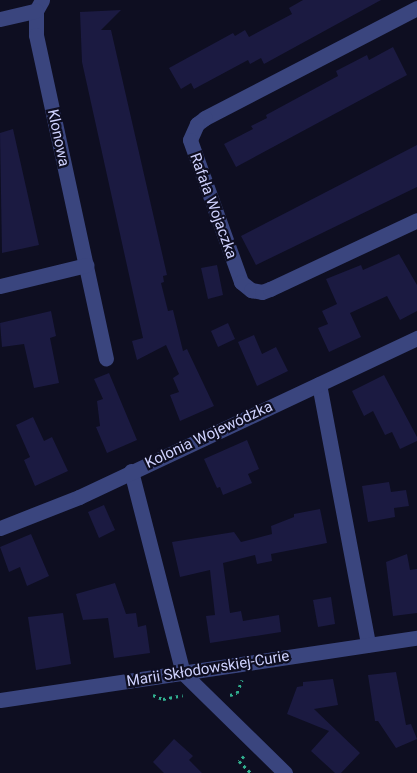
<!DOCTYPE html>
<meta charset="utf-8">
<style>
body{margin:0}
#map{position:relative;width:417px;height:773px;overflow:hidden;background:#0e0e21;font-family:Roboto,sans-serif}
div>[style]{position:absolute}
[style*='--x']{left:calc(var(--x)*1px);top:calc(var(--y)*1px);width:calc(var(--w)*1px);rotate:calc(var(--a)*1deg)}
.building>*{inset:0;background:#1b1a41}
.path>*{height:3px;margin-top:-1.5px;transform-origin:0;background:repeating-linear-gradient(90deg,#31af8f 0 2.5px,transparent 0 6.5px)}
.minor>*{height:15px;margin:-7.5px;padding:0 7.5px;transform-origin:7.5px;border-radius:7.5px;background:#3a457e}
span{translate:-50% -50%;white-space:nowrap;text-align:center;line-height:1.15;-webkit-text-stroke:4.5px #0e0e21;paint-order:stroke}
.street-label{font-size:15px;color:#cfd2fe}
</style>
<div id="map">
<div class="building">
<i style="clip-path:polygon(303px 0,381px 0,264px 64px,261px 58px,250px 64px,248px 60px,194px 89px,191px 83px,181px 89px,169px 68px,233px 33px,235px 36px,245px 30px,249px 37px,292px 14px,289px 8px)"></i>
<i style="clip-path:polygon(121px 10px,101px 30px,111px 30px,167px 275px,163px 276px,164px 282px,161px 283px,168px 311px,173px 310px,183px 351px,187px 349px,214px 406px,180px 421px,170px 395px,179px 392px,173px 378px,179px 374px,166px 345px,137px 360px,132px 341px,143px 338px,82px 62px,80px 12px)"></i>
<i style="clip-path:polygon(393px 47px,407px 75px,236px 167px,224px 144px,253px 129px,251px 126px,267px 118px,266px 115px,338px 76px,336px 71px,367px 55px,369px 60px)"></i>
<i style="clip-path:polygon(13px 129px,39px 245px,2px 253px,0 133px)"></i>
<i style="clip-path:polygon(417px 145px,417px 187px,256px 265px,241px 236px)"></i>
<i style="clip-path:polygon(399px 254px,417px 285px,417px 311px,400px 320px,387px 296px,350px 313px,361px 337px,329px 352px,318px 328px,328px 324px,322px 311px,337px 304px,326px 279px,361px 265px,363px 270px)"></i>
<i style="clip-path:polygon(217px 265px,223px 295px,208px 299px,201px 268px)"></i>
<i style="clip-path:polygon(51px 311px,56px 336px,50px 338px,59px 383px,34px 388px,24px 344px,2px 347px,0 323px)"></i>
<i style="clip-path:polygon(228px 323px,235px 339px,218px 347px,211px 331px)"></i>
<i style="clip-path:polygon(254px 335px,262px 354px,276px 347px,288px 371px,257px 386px,238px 342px)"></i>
<i style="clip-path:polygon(109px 373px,137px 440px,107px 453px,96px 427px,100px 426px,97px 401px,103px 399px,94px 379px)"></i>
<i style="clip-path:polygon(384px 375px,417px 437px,417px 441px,400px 449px,392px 432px,385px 435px,373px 411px,364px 416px,352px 391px)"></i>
<i style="clip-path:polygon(33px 417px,44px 441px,52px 437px,68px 471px,35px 486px,24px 460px,30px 457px,16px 425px)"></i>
<i style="clip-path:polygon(247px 440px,259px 469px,248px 474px,252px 483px,223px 495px,220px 487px,217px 488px,204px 459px)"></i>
<i style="clip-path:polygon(389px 482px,391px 492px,406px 490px,409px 506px,394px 508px,395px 517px,368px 522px,362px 486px)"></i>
<i style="clip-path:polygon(104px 505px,115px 530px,99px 538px,88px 512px)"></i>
<i style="clip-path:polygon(320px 509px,327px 543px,271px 554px,272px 561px,257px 564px,255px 555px,223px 563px,230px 613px,241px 611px,243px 621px,279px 615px,281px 632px,210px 643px,206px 616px,215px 615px,210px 570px,180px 577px,172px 542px,234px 532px,241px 542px,272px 534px,271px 526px,294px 517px,294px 514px)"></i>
<i style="clip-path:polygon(31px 534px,49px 576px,27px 586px,20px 567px,9px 572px,0 547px)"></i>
<i style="clip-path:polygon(407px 554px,410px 570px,417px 569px,417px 613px,393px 616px,386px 562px)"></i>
<i style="clip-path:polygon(115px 583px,126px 614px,136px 613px,138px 627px,146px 625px,150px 653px,114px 658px,108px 618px,83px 620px,76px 594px)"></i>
<i style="clip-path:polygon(331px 597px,335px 624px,318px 627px,313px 600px)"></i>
<i style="clip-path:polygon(63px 613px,71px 664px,36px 670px,28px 617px)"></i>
<i style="clip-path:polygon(396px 672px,406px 725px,411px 724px,417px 739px,396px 748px,378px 721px,375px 721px,368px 675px)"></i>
<i style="clip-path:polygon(333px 679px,338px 705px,314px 709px,360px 753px,341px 773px,335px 773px,311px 751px,329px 731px,287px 714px,297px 687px,303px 686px,303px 682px)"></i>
<i style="clip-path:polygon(174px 739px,193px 756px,189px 760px,202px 773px,164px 773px,153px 762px)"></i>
</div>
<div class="path">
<i style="--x:153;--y:695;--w:11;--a:22"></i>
<i style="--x:163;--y:699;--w:20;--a:-11"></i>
<i style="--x:230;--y:695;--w:7;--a:-16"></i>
<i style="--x:237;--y:693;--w:14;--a:-69"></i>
<i style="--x:244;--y:756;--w:7;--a:135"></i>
<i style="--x:239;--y:761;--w:17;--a:45"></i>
</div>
<div class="minor">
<i style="--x:42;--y:0;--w:13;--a:119"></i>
<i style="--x:36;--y:11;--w:24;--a:90"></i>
<i style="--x:36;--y:35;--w:331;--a:77.8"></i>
<i style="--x:417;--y:8;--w:239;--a:152.6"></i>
<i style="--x:205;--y:118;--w:10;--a:143"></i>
<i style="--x:197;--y:124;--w:17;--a:114"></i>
<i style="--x:190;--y:140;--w:151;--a:70.2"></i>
<i style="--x:241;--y:282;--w:13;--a:39"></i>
<i style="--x:251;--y:290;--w:11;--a:10"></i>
<i style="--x:262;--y:292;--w:9;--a:-21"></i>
<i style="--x:270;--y:289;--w:162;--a:-25.1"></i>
<i style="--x:0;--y:19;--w:37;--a:-13"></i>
<i style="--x:0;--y:286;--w:89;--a:-13.7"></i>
<i style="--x:319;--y:384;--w:265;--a:79.3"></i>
<i style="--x:131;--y:471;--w:209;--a:75.6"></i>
<i style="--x:0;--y:528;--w:85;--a:-21.4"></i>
<i style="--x:79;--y:497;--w:374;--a:-25.2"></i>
<i style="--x:183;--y:673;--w:143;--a:44.4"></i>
<i style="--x:0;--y:700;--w:422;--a:-8.5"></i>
</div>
<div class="street-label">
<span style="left:58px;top:138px;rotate:78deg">Klonowa</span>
<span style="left:213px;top:206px;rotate:70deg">Rafała Wojaczka</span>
<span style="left:209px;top:435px;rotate:-25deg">Kolonia Wojewódzka</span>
<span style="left:208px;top:669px;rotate:-9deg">Marii Skłodowskiej-Curie</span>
</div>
</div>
